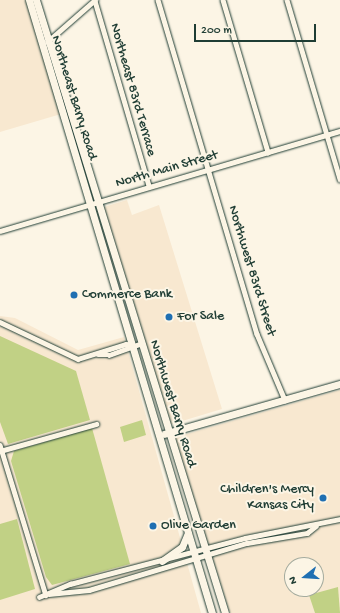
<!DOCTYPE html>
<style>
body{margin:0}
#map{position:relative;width:340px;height:613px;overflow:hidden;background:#fcf5e5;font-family:"Gochi Hand",sans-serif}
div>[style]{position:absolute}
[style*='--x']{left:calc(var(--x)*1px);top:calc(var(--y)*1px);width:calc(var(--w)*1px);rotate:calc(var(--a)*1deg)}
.built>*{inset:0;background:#f8e8d0}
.green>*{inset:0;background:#c1d185}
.roads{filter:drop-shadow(0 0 1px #1f3d34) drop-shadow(0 0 1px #1f3d34)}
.street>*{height:4.5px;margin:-2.25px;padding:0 2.25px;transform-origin:2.25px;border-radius:2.25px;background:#fcf5e5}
.secondary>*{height:7px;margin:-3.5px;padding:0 3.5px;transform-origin:3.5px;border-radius:3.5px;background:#fcf5e5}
.dots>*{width:11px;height:11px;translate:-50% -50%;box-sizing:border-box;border:2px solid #fcf5e5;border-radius:50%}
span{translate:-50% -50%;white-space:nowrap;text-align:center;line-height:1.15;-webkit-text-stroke:4px #fcf5e5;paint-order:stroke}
.street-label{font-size:14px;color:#1f3d34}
.poi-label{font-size:14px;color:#1f3d34}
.left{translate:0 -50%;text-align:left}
.right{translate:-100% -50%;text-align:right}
.north{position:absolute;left:284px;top:557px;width:40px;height:40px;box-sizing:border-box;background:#fcf5e5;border:1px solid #a4ab9e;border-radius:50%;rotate:253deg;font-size:11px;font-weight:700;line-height:16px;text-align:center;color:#1f3d34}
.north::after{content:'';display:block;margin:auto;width:14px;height:18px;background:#1f6fb2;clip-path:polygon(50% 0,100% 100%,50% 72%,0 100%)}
.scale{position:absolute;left:194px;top:24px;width:122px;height:18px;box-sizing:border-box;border:2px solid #1f3d34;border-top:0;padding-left:5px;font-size:12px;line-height:14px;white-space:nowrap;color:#1f3d34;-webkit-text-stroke:3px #fcf5e5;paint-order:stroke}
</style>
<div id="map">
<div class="built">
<i style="clip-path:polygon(0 0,26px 0,61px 114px,0 132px)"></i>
<i style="clip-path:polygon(127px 200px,132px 215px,159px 205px,222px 409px,169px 425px,104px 207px)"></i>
<i style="clip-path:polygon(0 316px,15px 318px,78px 350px,124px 337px,201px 613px,0 613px)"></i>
<i style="clip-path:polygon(evenodd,340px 390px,340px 613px,230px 613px,173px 438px,340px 390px,292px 565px,316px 565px,316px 589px,292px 589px,292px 565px)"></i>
</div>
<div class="green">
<i style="clip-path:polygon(0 336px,76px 371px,90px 420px,8px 444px,0 422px)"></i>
<i style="clip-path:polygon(142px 420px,146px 435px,124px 442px,120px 427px)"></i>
<i style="clip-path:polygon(92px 428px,130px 564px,52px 585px,46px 577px,11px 461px,14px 451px)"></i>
<i style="clip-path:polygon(17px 519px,35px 589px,0 600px,0 524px)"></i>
<i style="clip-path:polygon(338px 587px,340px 613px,315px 613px,309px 595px)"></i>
</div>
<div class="roads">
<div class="street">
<i style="--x:158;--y:0;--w:348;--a:73.5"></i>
<i style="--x:257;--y:334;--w:72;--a:67"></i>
<i style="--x:223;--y:0;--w:159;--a:73.5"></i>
<i style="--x:287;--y:0;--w:187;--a:73.5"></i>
<i style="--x:95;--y:1;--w:193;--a:73.7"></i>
<i style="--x:47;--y:42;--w:64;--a:-41.2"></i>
<i style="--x:0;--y:231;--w:354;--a:-16.4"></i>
<i style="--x:0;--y:322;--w:86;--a:25.4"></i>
<i style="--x:78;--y:359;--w:50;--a:-17.4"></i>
<i style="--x:126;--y:344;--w:5;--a:22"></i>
<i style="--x:98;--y:355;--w:11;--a:0"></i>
<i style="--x:109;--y:355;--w:33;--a:-20"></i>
<i style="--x:0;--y:445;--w:157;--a:73"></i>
<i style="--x:0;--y:451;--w:100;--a:-15.7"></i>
<i style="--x:49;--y:594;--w:40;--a:-5.7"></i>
<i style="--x:89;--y:590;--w:165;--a:-16.6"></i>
<i style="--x:247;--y:543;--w:61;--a:-9.5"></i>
<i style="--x:307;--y:533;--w:11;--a:-38"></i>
<i style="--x:39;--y:597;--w:34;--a:-23"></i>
<i style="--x:70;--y:584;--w:181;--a:-14.7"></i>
<i style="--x:245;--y:538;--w:97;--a:-11.3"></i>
</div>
<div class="secondary">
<i style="--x:29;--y:0;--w:640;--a:73.38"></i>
<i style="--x:36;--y:0;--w:641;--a:72.86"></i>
<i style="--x:164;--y:434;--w:183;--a:-15.9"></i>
<i style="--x:162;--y:561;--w:24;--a:-35"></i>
<i style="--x:182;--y:547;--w:15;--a:-67"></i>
</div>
</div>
<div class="dots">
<i style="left:74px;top:295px;background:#1f6fb2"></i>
<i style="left:169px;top:317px;background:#1f6fb2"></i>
<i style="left:323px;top:498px;background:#1f6fb2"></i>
<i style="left:153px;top:526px;background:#1f6fb2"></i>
</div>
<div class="street-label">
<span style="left:132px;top:90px;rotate:74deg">Northeast 83rd Terrace</span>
<span style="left:73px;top:98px;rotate:73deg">Northeast Barry Road</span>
<span style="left:167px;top:170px;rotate:-16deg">North Main Street</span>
<span style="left:251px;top:271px;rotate:73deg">Northwest 83rd Street</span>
<span style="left:172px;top:404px;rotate:73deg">Northwest Barry Road</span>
</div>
<div class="poi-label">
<span class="left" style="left:82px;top:295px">Commerce Bank</span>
<span class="left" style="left:177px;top:317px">For Sale</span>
<span class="right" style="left:314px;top:498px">Children's Mercy<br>Kansas City</span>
<span class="left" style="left:161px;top:526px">Olive Garden</span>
</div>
<div class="north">N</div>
<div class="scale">200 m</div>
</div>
